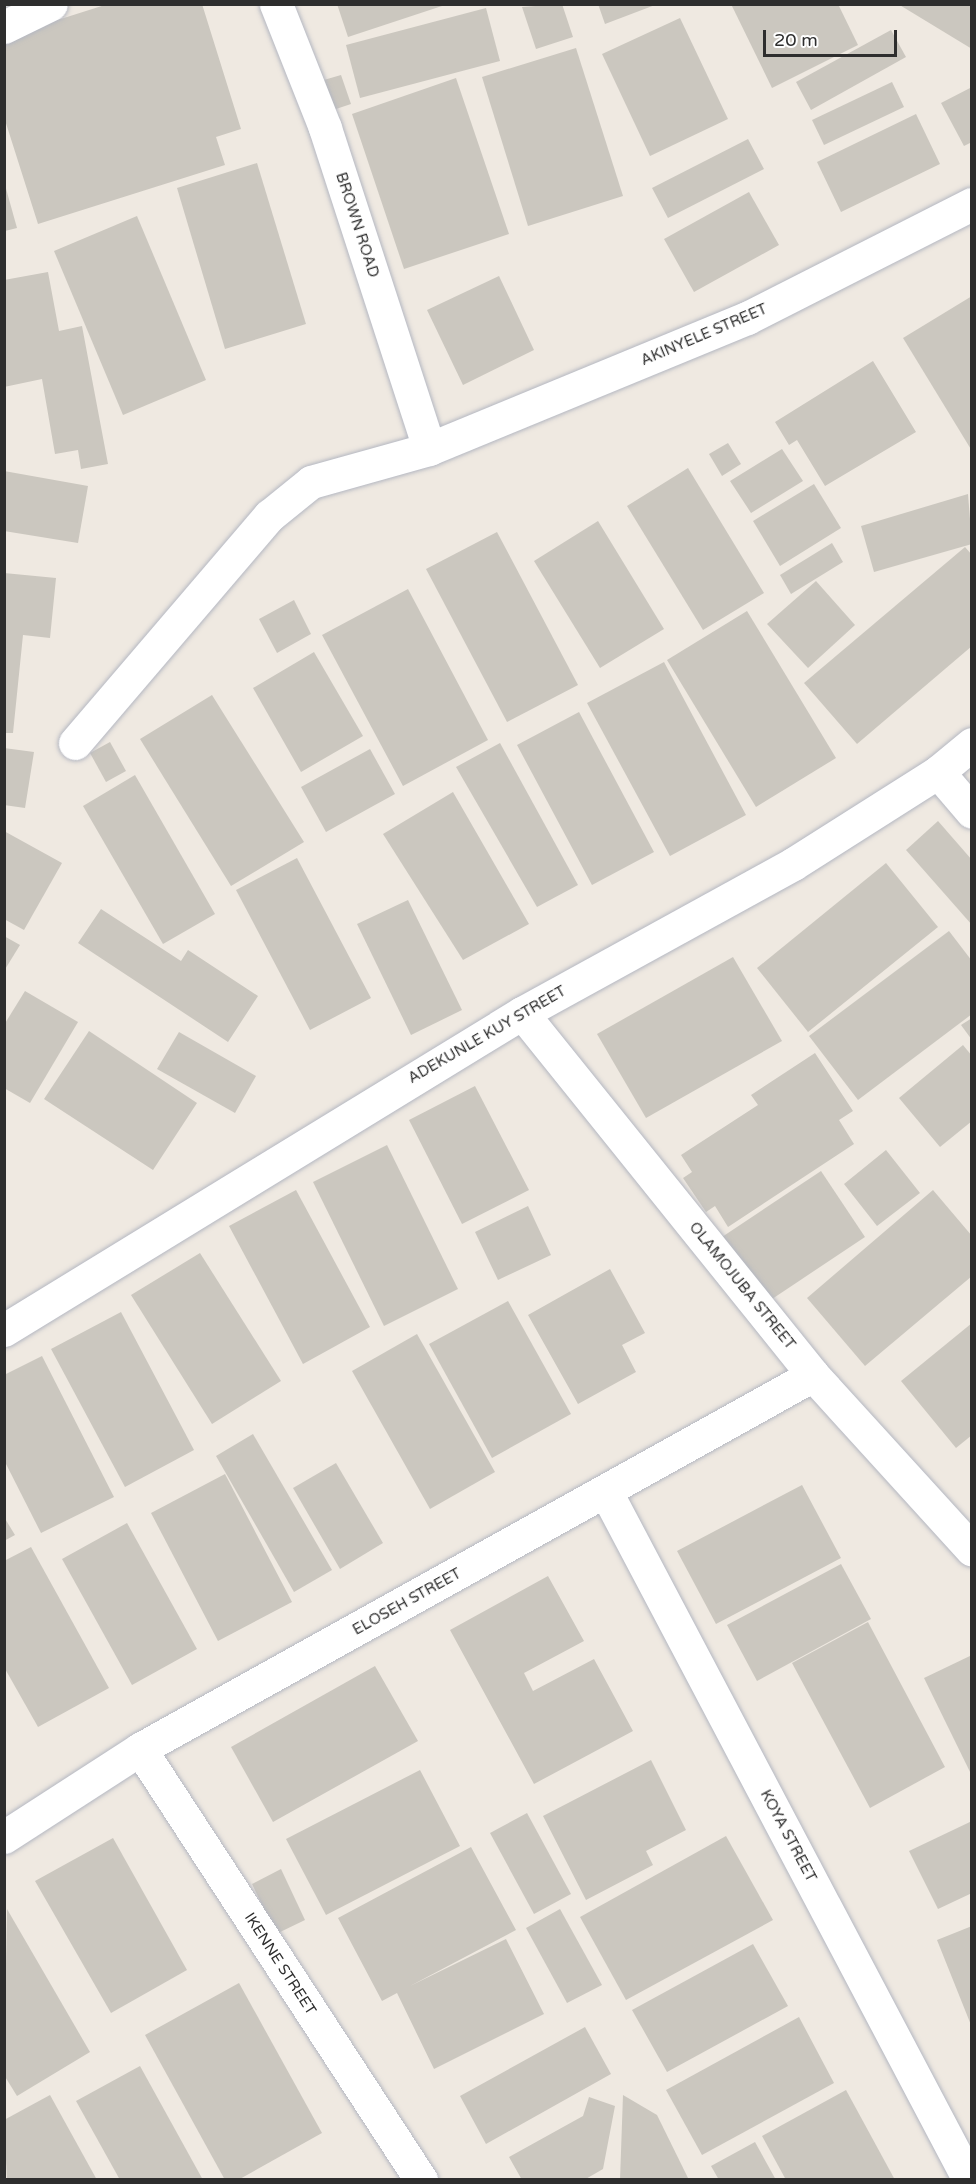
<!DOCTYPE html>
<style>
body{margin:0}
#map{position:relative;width:976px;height:2184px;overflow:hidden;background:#efe9e1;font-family:"Varela Round",sans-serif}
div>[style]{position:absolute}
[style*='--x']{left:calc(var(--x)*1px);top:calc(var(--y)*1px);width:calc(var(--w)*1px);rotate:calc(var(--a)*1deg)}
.building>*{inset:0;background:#cbc7bf}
.roads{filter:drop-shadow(0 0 2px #b4b7c1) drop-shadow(0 0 2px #b4b7c1)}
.minor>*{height:33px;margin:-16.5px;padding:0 16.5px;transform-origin:16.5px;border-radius:16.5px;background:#fff}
span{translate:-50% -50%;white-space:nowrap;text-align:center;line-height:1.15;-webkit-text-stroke:5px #fff;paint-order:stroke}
.street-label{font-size:15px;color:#2e2e2e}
.frame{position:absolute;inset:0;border:6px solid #2e2e2e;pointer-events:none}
.scale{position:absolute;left:763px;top:30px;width:134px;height:27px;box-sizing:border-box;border:3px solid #2e2e2e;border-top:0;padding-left:8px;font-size:18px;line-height:21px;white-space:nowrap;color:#2e2e2e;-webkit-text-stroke:4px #fff;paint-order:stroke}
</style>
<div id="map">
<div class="building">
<i style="clip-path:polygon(108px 4px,202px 4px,241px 129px,216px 137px,225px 165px,38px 224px,4px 117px,4px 37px)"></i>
<i style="clip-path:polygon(337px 4px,445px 4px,445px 5px,348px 37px)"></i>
<i style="clip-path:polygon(562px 4px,573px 37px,536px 49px,522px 7px)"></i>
<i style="clip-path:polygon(598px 4px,655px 4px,655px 5px,605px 24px)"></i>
<i style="clip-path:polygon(731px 4px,838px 4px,858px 45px,772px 88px)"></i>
<i style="clip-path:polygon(898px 4px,972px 4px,972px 49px)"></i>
<i style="clip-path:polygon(486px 8px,500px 61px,360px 98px,346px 45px)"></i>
<i style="clip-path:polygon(680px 18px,728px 119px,650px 156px,602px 54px)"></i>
<i style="clip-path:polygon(891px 30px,906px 57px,811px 110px,796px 82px)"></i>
<i style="clip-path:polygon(576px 48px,623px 196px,528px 226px,482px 77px)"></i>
<i style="clip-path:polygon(341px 75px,351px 104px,327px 112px,317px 82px)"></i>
<i style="clip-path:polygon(456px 78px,509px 234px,404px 269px,352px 114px)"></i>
<i style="clip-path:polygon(892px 82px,904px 107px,824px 145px,812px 120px)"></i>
<i style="clip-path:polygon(972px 87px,972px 142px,964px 146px,941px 103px)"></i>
<i style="clip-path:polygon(916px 114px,940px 164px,841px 212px,817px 162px)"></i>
<i style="clip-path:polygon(748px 139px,764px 169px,668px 218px,652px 188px)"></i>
<i style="clip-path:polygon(257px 163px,306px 324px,225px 349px,177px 188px)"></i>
<i style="clip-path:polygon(5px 185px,17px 228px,5px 231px)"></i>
<i style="clip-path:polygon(749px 192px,779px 245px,694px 292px,664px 239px)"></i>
<i style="clip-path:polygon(137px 216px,206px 380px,123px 415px,54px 251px)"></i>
<i style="clip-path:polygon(48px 272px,59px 331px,82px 326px,108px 464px,81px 469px,78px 450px,55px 454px,42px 379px,4px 387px,4px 280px)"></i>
<i style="clip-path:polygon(499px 276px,534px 350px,463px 385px,427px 310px)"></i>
<i style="clip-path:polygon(972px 296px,972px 451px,903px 338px)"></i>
<i style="clip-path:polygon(873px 361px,916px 432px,825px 486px,797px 440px,789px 445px,775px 422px)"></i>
<i style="clip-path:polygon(728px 443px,741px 464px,722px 476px,709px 454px)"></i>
<i style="clip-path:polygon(782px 449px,803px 481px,751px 513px,730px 481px)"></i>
<i style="clip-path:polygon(688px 468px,764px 593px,703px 630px,627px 506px)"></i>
<i style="clip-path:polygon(4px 471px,88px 486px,78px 543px,4px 531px)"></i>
<i style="clip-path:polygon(814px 484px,841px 528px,780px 566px,753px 521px)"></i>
<i style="clip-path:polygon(968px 494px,972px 544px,874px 572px,861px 526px)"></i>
<i style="clip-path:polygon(598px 521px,664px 629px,600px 668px,534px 561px)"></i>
<i style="clip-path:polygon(497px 532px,578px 685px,507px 722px,426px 569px)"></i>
<i style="clip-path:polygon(832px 543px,843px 562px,791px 594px,780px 575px)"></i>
<i style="clip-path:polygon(965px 547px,972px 555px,972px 646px,857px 744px,804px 683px)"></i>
<i style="clip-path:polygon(4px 573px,56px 578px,50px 638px,23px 635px,13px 733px,4px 733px)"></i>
<i style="clip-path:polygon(816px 581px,855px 625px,808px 668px,767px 624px)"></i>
<i style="clip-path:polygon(408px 589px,488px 740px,403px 786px,322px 635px)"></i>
<i style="clip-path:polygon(294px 600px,311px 634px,277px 653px,259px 619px)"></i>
<i style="clip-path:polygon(747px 611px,836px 758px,756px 807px,667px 660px)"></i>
<i style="clip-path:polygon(314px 652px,363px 736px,301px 772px,253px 688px)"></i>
<i style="clip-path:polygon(664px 662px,746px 815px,670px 856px,587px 703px)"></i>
<i style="clip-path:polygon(212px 695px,304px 842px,231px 886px,140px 739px)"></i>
<i style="clip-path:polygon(579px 712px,654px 852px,592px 885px,517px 745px)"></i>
<i style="clip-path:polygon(110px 742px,126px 771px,106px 782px,90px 753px)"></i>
<i style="clip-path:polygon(500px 743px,578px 885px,537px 907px,456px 767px)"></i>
<i style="clip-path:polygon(4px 748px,34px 752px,25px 808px,4px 805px)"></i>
<i style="clip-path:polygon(370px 749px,395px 794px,326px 832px,301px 787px)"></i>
<i style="clip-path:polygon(135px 775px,215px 914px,163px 944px,83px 806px)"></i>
<i style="clip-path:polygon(453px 792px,529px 924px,463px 960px,383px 834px)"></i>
<i style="clip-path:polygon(938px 821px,972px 860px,972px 925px,906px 850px)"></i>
<i style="clip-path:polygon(4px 831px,62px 863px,24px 930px,4px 919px)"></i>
<i style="clip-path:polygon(297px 858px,371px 998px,310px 1030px,236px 890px)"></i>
<i style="clip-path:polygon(886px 863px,938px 927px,808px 1032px,757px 968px)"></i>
<i style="clip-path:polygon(408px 900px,462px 1010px,411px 1035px,357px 924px)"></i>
<i style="clip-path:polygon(101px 909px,181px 961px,188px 950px,258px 996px,228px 1042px,78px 943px)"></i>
<i style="clip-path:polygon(949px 931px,972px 961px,972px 1014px,858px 1100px,809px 1036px)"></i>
<i style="clip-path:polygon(4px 936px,20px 945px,4px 971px)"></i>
<i style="clip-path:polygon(733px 957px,782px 1041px,646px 1118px,597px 1034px)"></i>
<i style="clip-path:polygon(25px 991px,78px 1022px,30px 1103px,4px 1088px,4px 1025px)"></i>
<i style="clip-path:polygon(972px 1018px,972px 1040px,961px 1025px)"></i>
<i style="clip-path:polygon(89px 1031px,197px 1103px,153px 1170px,44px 1099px)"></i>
<i style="clip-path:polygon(179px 1032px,256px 1076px,235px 1113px,157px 1069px)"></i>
<i style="clip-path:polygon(963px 1045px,972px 1056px,972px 1121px,940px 1147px,899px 1098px)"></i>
<i style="clip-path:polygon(815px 1053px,853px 1111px,839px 1120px,854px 1144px,728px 1227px,715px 1206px,706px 1212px,683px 1178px,692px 1172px,681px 1155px,758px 1105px,751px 1095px)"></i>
<i style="clip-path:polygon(475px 1086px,529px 1190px,462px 1224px,409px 1120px)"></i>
<i style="clip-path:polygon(387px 1145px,458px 1289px,384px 1326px,313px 1182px)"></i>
<i style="clip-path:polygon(886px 1150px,920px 1193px,877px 1226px,844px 1184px)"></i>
<i style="clip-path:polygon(821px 1171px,865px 1237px,760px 1307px,716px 1241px)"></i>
<i style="clip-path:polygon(296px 1190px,370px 1327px,303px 1364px,229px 1226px)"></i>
<i style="clip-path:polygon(933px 1190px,972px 1236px,972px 1276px,865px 1366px,807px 1298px)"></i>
<i style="clip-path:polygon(528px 1206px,551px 1255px,498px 1280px,475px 1232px)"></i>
<i style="clip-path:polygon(200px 1253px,281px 1381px,212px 1424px,131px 1295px)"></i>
<i style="clip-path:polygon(610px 1269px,645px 1333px,622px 1345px,636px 1372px,578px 1404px,528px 1315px)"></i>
<i style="clip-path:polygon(508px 1301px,571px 1414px,492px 1458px,429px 1344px)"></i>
<i style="clip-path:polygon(121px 1312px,194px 1450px,125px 1487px,51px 1349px)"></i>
<i style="clip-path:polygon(972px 1323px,972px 1435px,956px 1448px,901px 1381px)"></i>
<i style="clip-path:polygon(417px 1334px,495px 1472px,430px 1509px,352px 1371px)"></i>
<i style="clip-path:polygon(42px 1356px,114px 1497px,41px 1533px,4px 1460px,4px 1375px)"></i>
<i style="clip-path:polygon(253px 1434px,332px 1570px,294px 1592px,216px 1456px)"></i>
<i style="clip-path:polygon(336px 1463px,383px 1543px,340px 1569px,293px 1488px)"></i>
<i style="clip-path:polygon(225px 1474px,292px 1602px,218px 1641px,151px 1513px)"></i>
<i style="clip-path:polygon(802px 1485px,841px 1558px,716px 1624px,677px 1551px)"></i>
<i style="clip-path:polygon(4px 1517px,15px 1535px,4px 1541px)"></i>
<i style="clip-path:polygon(127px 1523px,197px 1649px,132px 1685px,62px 1559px)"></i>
<i style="clip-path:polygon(31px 1547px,109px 1688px,38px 1727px,4px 1667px,4px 1561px)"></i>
<i style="clip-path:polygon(841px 1564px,871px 1619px,757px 1681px,727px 1625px)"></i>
<i style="clip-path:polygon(548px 1576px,584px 1641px,524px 1673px,533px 1691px,594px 1659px,633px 1731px,534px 1784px,450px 1630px)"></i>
<i style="clip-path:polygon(868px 1622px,945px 1767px,870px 1808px,792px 1663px)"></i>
<i style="clip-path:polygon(972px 1655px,972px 1776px,924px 1678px)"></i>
<i style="clip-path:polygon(375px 1666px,418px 1741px,273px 1822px,231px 1747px)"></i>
<i style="clip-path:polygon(651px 1760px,686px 1830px,646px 1851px,653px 1865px,586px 1900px,543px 1816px)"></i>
<i style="clip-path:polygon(420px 1770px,460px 1846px,326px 1915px,286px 1839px)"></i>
<i style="clip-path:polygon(527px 1813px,571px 1894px,534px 1914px,490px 1833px)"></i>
<i style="clip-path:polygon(972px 1821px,972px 1893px,938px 1909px,909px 1851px)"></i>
<i style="clip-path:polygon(726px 1836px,773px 1920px,626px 2000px,580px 1917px)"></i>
<i style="clip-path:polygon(113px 1838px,187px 1970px,111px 2013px,35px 1881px)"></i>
<i style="clip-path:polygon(471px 1847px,516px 1930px,410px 1986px,506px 1939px,544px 2014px,434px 2069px,397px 1993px,382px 2001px,338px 1918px)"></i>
<i style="clip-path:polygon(281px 1869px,305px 1920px,276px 1934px,252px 1884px)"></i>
<i style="clip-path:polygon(7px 1909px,90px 2052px,17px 2096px,4px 2075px)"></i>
<i style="clip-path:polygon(560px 1909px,602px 1985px,567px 2003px,526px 1928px)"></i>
<i style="clip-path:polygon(972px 1926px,972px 2025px,971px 2025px,937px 1940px)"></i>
<i style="clip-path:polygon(753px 1944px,788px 2006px,667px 2072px,632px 2010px)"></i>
<i style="clip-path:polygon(239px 1983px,322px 2133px,238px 2180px,225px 2180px,145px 2035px)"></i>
<i style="clip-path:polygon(799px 2017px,834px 2083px,702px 2155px,666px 2090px)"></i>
<i style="clip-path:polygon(585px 2027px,611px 2074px,486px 2144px,460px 2096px)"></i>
<i style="clip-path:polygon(140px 2066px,203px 2180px,120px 2180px,76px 2101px)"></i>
<i style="clip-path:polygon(846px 2090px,895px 2180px,786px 2180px,762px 2136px)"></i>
<i style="clip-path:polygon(50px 2095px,97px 2180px,7px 2180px,4px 2120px)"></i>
<i style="clip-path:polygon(623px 2095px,657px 2115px,689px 2180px,620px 2180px)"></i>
<i style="clip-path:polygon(589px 2097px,615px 2106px,603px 2169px,584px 2180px,522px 2180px,509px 2157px,583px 2116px)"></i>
<i style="clip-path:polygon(755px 2142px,776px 2180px,719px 2180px,711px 2166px)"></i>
</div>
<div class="roads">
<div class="minor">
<i style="--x:276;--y:4;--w:133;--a:68.4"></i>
<i style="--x:325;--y:128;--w:337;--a:72"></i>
<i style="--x:4;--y:27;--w:52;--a:-26.1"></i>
<i style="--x:75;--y:743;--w:299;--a:-49.5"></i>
<i style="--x:269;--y:516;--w:54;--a:-39"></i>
<i style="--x:311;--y:482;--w:123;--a:-15.6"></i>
<i style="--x:429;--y:449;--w:344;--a:-22.4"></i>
<i style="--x:747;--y:318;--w:252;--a:-26.9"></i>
<i style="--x:938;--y:772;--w:52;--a:49.6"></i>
<i style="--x:522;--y:1013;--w:464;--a:51.2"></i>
<i style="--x:813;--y:1375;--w:236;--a:47.7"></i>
<i style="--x:4;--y:1330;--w:607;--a:-31.47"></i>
<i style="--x:522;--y:1013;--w:309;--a:-28.8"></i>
<i style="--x:793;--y:864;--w:172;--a:-32.4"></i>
<i style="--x:938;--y:772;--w:44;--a:-39.5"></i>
<i style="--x:606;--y:1492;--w:778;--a:62.18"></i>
<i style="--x:140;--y:1749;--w:515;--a:56.9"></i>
<i style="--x:4;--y:1837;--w:162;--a:-32.9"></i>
<i style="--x:140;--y:1749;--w:770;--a:-29.06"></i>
</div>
</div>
<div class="street-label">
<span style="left:357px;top:225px;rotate:72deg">BROWN ROAD</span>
<span style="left:704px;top:335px;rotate:-23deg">AKINYELE STREET</span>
<span style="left:487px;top:1035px;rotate:-30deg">ADEKUNLE KUY STREET</span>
<span style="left:742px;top:1286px;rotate:51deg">OLAMOJUBA STREET</span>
<span style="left:407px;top:1602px;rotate:-29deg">ELOSEH STREET</span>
<span style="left:788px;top:1836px;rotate:62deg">KOYA STREET</span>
<span style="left:280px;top:1964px;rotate:57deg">IKENNE STREET</span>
</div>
<div class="frame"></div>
<div class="scale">20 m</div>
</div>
